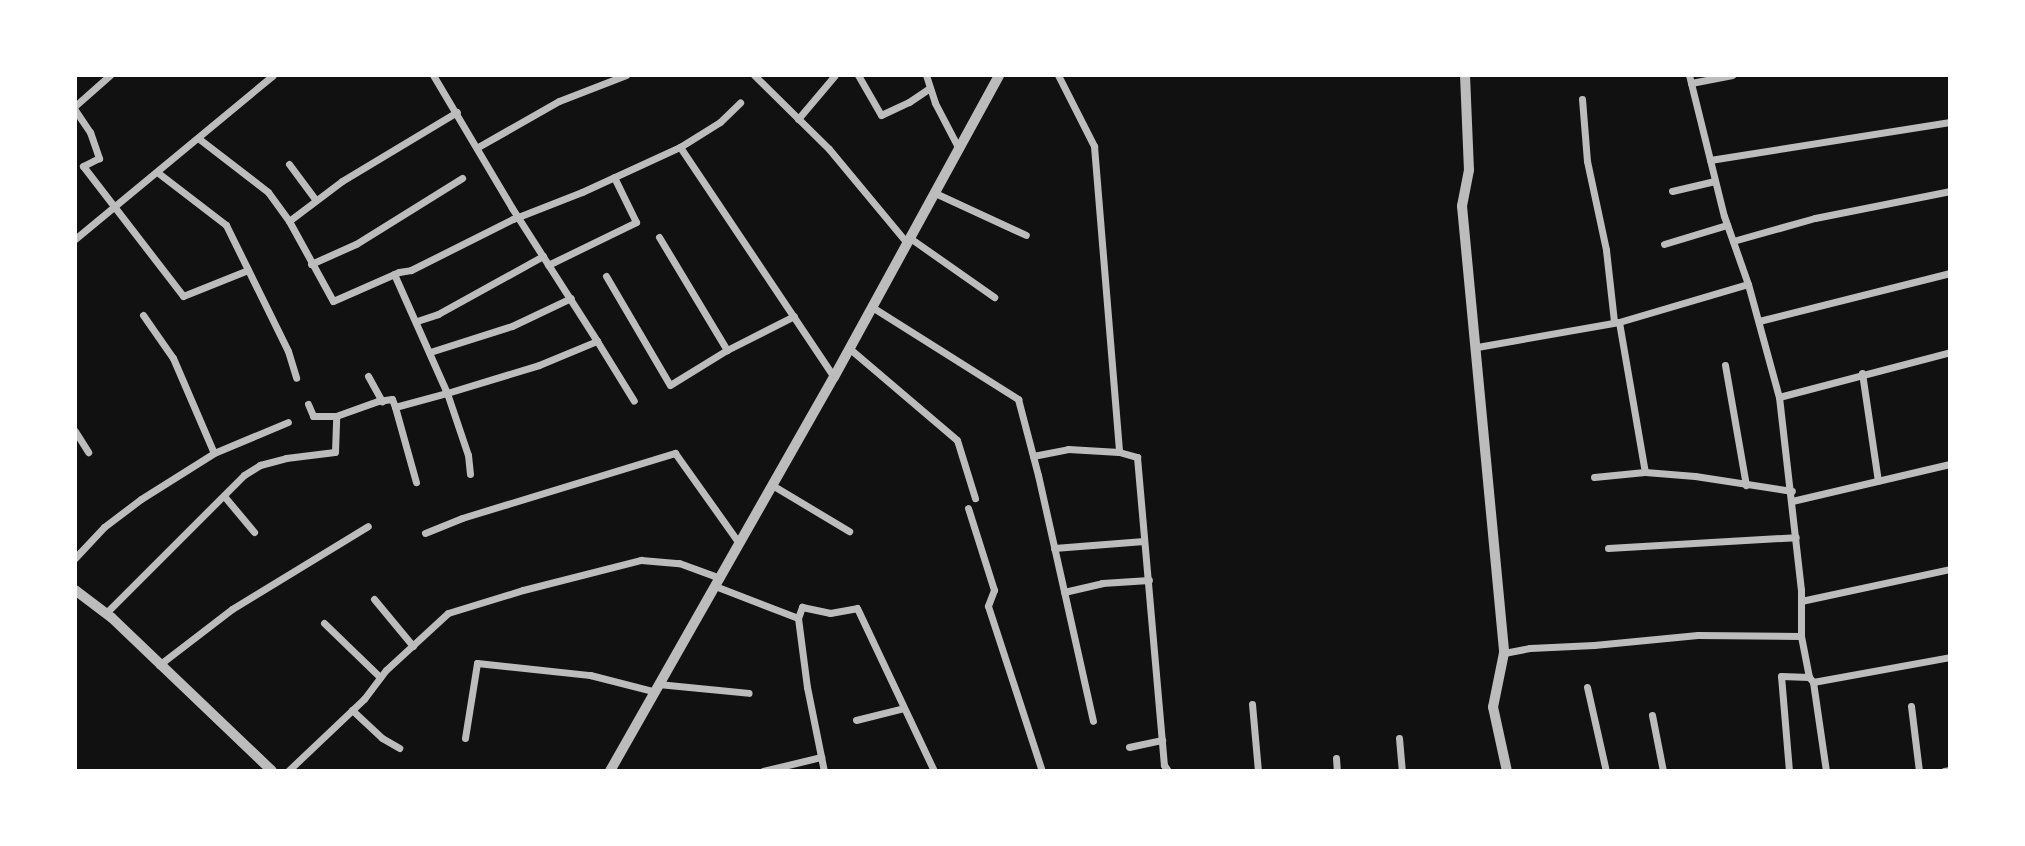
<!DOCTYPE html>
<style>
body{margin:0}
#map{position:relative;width:2025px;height:846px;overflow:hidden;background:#111;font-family:Roboto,sans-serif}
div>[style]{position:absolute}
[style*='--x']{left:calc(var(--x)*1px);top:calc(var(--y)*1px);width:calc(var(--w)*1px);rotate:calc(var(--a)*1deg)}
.minor>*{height:7px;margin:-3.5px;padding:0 3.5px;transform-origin:3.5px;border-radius:3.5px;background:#bcbcbc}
.tertiary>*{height:10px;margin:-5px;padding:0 5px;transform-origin:5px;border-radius:5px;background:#bcbcbc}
span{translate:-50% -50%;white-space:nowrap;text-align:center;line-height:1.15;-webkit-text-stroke:5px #fff;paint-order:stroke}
.frame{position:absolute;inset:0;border:77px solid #fff;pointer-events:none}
</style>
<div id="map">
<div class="minor">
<i style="--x:754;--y:75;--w:105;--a:44.6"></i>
<i style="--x:829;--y:149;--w:122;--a:50.3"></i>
<i style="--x:858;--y:75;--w:46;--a:60.1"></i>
<i style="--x:881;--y:115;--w:31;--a:-25"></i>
<i style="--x:909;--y:102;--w:25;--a:-34"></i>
<i style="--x:926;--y:75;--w:29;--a:72"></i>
<i style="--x:935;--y:103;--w:52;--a:62.4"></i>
<i style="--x:1058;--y:75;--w:80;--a:63.1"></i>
<i style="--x:1094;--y:146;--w:307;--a:85.3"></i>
<i style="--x:1689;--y:75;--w:145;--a:76.1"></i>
<i style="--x:1724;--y:216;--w:72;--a:70.6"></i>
<i style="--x:1748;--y:284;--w:117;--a:74.7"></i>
<i style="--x:1779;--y:397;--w:194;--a:83.5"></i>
<i style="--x:1801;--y:590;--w:46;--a:90"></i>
<i style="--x:1801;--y:636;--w:42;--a:79"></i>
<i style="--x:1809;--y:677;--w:6;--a:51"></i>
<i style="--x:1813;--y:682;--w:90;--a:81.7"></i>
<i style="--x:1691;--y:83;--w:42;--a:-11"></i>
<i style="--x:1582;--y:99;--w:62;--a:85.4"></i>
<i style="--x:1587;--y:161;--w:91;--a:77.9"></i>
<i style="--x:1606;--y:250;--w:71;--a:83.6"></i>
<i style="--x:75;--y:106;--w:47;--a:-41.5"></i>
<i style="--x:75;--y:110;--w:27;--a:56"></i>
<i style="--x:90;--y:132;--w:28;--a:71"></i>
<i style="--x:99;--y:158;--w:18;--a:153"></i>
<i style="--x:83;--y:166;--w:164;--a:52.4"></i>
<i style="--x:183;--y:296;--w:70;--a:-21.8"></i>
<i style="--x:798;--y:119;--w:57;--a:-49.9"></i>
<i style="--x:198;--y:138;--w:88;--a:37.6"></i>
<i style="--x:268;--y:192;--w:36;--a:54"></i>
<i style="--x:289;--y:221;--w:91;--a:61.2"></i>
<i style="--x:333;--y:301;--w:72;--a:-23.7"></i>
<i style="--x:399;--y:272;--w:12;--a:-9"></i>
<i style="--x:411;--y:270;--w:114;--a:-26.6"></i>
<i style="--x:513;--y:219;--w:74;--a:-21.4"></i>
<i style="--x:582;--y:192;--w:108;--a:-24.7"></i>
<i style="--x:680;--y:147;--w:277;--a:56.2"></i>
<i style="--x:478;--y:147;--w:93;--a:-29.6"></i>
<i style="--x:559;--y:101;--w:72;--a:-21.2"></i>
<i style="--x:680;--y:147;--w:47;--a:-32"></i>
<i style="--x:720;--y:122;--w:28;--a:-44"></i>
<i style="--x:1710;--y:160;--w:243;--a:-9"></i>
<i style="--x:289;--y:164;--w:44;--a:53.4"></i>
<i style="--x:157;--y:172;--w:87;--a:37.5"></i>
<i style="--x:226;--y:225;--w:140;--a:63.8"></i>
<i style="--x:288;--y:351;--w:28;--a:73"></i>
<i style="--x:1672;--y:191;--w:44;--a:-13.1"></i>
<i style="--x:935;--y:193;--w:100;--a:24.8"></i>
<i style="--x:289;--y:221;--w:66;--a:-37"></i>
<i style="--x:342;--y:181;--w:134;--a:-31"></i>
<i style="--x:659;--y:237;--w:132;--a:59"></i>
<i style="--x:910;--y:238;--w:103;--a:35.1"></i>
<i style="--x:75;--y:239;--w:257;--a:-39.6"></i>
<i style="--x:1733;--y:241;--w:85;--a:-15.7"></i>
<i style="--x:1815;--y:218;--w:138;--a:-11.3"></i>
<i style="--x:1664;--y:244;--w:66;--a:-16.8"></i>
<i style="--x:311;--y:264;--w:49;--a:-24"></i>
<i style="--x:356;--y:244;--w:125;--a:-31.9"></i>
<i style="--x:548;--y:265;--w:98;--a:-26"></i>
<i style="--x:636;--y:222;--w:50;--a:-116.1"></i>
<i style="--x:394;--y:274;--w:130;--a:66"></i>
<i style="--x:447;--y:393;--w:65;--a:71.3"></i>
<i style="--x:468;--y:455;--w:19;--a:84"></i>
<i style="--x:606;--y:276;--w:126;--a:59.6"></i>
<i style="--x:670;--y:385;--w:67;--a:-31.6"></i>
<i style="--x:727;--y:350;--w:75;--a:-26.9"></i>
<i style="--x:872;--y:307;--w:173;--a:32.2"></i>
<i style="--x:1018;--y:399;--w:79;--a:75.3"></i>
<i style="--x:1038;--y:475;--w:252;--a:77.4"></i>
<i style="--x:143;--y:315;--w:52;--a:55.1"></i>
<i style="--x:173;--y:358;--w:103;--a:66.7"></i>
<i style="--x:417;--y:321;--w:22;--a:-18"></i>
<i style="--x:438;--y:314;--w:120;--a:-28.9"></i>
<i style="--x:1759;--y:321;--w:197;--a:-14.1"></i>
<i style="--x:1619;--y:322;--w:152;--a:80.2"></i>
<i style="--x:597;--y:341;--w:70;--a:58.3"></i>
<i style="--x:1477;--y:347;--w:144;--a:-10"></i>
<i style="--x:1619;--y:322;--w:134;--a:-16.4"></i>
<i style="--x:850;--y:349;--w:140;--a:40.4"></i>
<i style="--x:957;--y:440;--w:61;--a:72.8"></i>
<i style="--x:430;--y:352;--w:86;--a:-17.6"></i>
<i style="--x:512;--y:326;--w:65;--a:-25.4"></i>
<i style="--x:1725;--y:365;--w:122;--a:80.1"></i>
<i style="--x:1862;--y:373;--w:109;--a:81.6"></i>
<i style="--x:368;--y:376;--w:29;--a:61"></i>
<i style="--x:1779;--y:397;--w:177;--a:-14.7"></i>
<i style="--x:308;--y:404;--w:13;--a:67"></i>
<i style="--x:313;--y:416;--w:23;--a:0"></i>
<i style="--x:395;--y:407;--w:78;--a:74.4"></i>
<i style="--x:75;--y:431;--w:25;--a:58"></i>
<i style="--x:1033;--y:456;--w:36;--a:-11"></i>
<i style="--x:1068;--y:449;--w:51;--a:3.4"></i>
<i style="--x:1119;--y:452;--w:19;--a:16"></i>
<i style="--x:1137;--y:457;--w:309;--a:85"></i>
<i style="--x:1164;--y:765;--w:7;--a:56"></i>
<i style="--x:1594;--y:477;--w:51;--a:-5.6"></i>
<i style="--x:1645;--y:472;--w:50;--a:4.6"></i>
<i style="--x:1695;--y:476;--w:98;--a:8.8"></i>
<i style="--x:772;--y:485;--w:90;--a:30.9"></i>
<i style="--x:224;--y:496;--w:47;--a:50.2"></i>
<i style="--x:1792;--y:501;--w:162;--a:-13.2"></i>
<i style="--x:968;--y:508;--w:86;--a:72.4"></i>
<i style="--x:994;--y:590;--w:17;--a:111"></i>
<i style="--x:988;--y:606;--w:174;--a:71.9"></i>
<i style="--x:425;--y:533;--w:40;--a:-22"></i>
<i style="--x:462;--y:518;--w:223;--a:-17"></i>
<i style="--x:675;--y:453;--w:110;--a:54.6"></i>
<i style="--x:1054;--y:548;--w:90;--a:-4.4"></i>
<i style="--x:1608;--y:548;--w:188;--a:-3.3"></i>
<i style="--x:75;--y:558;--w:42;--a:-46.9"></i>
<i style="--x:104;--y:527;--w:46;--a:-37.1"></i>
<i style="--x:141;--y:499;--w:86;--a:-32.2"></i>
<i style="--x:214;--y:453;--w:80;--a:-22.7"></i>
<i style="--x:715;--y:586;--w:89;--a:21.1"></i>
<i style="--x:798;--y:618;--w:70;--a:82.6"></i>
<i style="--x:807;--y:687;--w:86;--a:78.6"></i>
<i style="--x:1064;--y:592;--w:39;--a:-13"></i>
<i style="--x:1102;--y:583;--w:47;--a:-3.7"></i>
<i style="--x:374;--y:599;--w:61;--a:50.3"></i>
<i style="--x:1801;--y:601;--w:152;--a:-12.1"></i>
<i style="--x:106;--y:613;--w:195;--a:-45"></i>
<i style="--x:244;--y:475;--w:19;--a:-32"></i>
<i style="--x:260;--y:465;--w:27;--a:-15"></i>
<i style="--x:286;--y:458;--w:49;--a:-7"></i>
<i style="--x:335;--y:452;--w:36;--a:-88"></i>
<i style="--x:336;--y:416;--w:45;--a:-19.7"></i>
<i style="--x:378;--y:401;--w:14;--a:-8"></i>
<i style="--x:392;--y:399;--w:9;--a:69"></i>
<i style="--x:395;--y:407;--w:54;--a:-15.1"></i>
<i style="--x:447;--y:393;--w:96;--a:-16.9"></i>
<i style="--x:539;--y:365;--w:63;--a:-22.5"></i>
<i style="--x:597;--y:341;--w:158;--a:-122.6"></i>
<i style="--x:512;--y:208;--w:155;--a:-120.7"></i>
<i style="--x:798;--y:618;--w:12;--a:-70"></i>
<i style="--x:802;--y:607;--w:29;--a:12"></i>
<i style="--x:830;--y:613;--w:27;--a:-10"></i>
<i style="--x:857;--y:608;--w:180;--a:64.7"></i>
<i style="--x:324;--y:623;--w:78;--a:44"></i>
<i style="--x:1504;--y:653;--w:26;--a:-11"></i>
<i style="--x:1530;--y:648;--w:64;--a:-2.7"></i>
<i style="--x:1594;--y:645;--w:104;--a:-5.5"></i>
<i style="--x:1698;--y:635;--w:103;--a:0.6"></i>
<i style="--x:159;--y:665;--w:92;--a:-37.5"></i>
<i style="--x:232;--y:609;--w:159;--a:-31.4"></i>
<i style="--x:1813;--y:682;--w:139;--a:-10.3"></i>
<i style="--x:658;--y:684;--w:91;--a:5.6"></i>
<i style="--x:1587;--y:687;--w:86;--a:77.3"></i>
<i style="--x:1252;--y:704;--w:67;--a:84.9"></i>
<i style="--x:1911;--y:706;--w:65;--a:83"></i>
<i style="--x:352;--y:710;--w:41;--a:43"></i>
<i style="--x:382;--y:738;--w:20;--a:30"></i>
<i style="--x:1652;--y:715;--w:57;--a:78.9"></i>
<i style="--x:856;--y:720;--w:49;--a:-14"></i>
<i style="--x:465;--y:738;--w:76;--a:-80.9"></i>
<i style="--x:477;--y:663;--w:114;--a:6.1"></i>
<i style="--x:590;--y:675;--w:65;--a:14.3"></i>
<i style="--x:1399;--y:738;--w:33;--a:85"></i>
<i style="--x:1129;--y:747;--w:34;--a:-12"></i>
<i style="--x:1336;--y:758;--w:13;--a:86"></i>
<i style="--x:288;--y:771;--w:105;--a:-43.5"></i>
<i style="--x:364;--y:699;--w:36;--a:-53"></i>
<i style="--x:386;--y:670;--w:84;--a:-42.6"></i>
<i style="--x:448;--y:613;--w:78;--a:-17"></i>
<i style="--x:523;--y:590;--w:122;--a:-14.3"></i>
<i style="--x:641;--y:560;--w:38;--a:5"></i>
<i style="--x:679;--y:563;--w:44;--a:20.1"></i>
<i style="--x:763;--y:771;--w:60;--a:-13.6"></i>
<i style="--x:1789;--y:771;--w:95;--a:-94.8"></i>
<i style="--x:1781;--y:676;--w:28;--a:2"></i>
<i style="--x:1944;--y:771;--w:6;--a:-9"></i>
</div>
<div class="tertiary">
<i style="--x:1465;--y:75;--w:95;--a:87.6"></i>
<i style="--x:1469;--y:170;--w:37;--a:101"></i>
<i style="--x:1462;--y:206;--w:449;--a:84.6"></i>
<i style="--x:1504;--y:653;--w:55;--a:101.5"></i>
<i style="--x:1493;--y:707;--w:66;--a:77.7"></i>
<i style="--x:75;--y:590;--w:46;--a:37.1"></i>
<i style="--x:112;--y:618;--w:221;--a:43.7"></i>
<i style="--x:610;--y:771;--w:453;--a:-60.4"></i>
<i style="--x:834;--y:377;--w:344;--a:-61.3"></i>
</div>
<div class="frame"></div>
</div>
